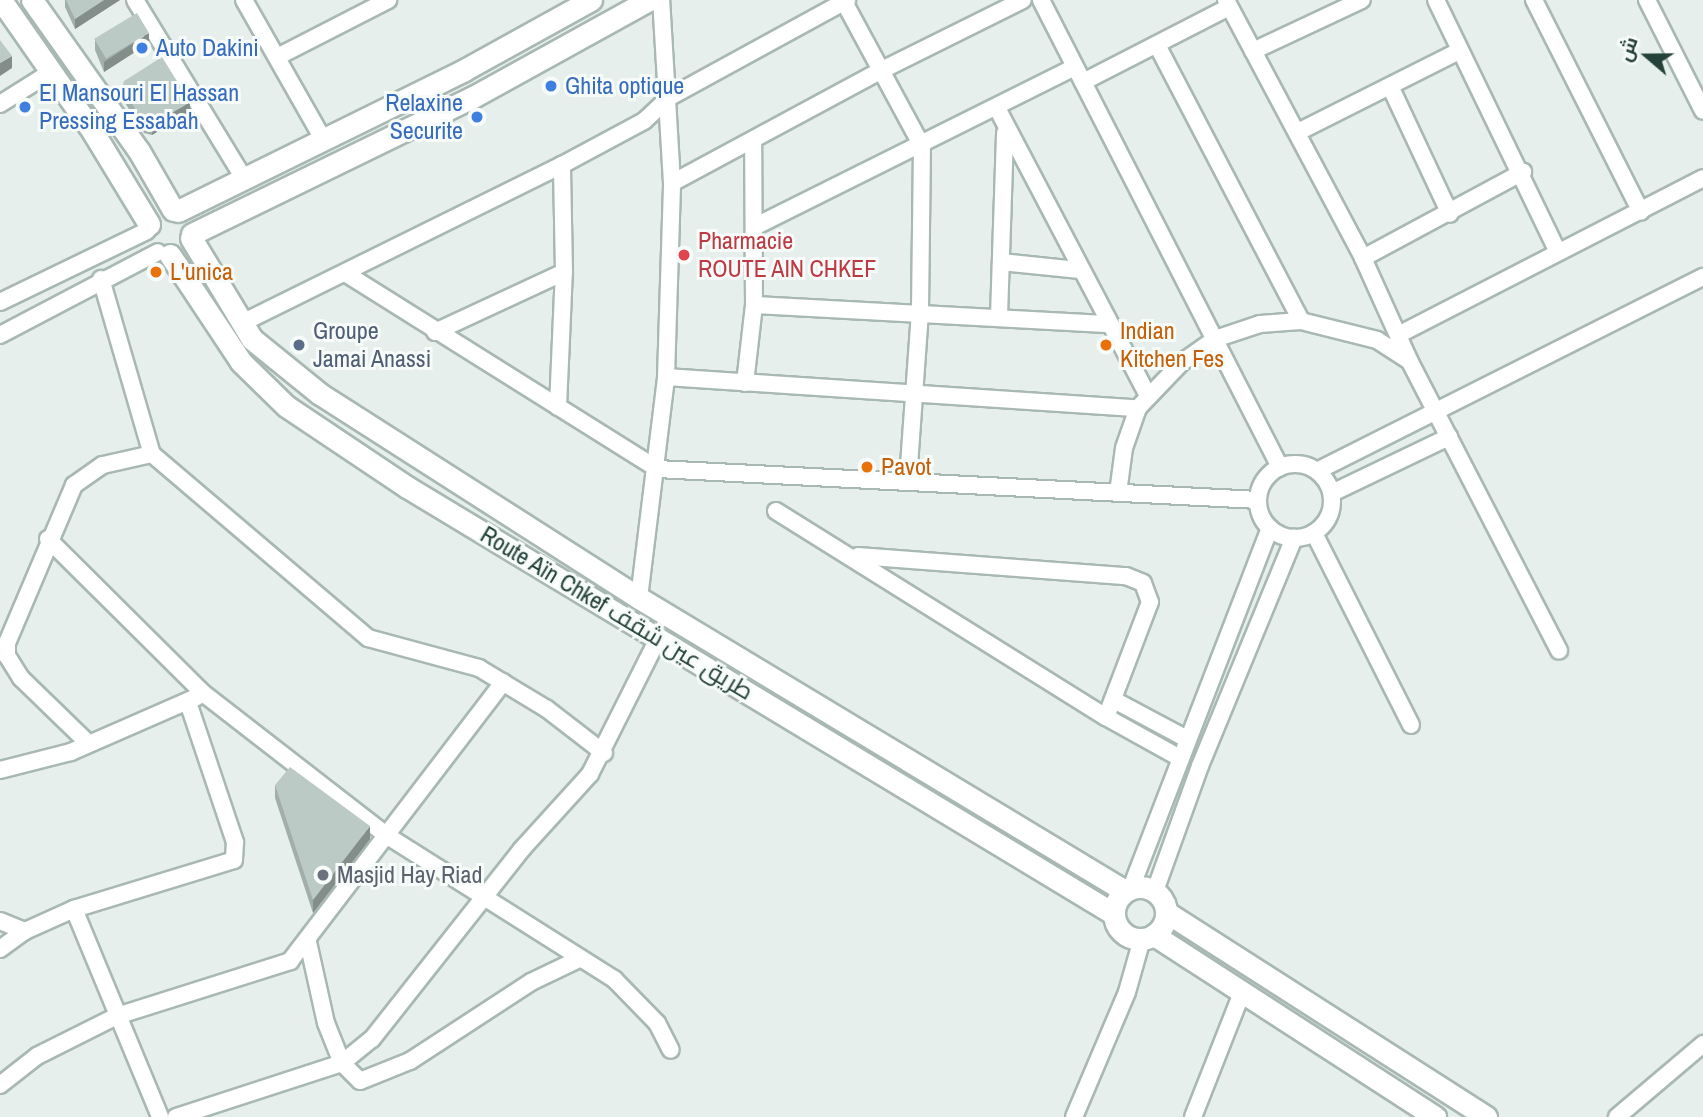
<!DOCTYPE html>
<meta charset="utf-8">
<style>
body{margin:0}
#map{position:relative;width:1703px;height:1117px;overflow:hidden;background:#e6efeb;font-family:"Archivo Narrow",Cairo,sans-serif}
div>[style]{position:absolute}
.roads{filter:drop-shadow(2px 0 #a8b8b2) drop-shadow(-2px 0 #a8b8b2) drop-shadow(0 2px #a8b8b2) drop-shadow(0 -2px #a8b8b2)}
.street>*{height:16px;margin:-8px;padding:0 8px;transform-origin:8px;border-radius:8px;background:#fff}
.street>.ring{margin:-8px;padding:0;box-sizing:content-box;background:none;border:16px solid #fff;border-radius:50%}
.secondary>*{height:21px;margin:-10.5px;padding:0 10.5px;transform-origin:10.5px;border-radius:10.5px;background:#fff}
.secondary>.ring{margin:-10.5px;padding:0;box-sizing:content-box;background:none;border:21px solid #fff;border-radius:50%}
.wall>*{inset:0;background:#a1aea9}
.shaded-wall>*{inset:0;background:#838d89}
.building>*{inset:0;background:#bbcac4;transform-origin:0 0}
.dots>*{width:19px;height:19px;translate:-50% -50%;box-sizing:border-box;border:4px solid #f7fbf9;border-radius:50%}
span{translate:-50% -50%;white-space:nowrap;text-align:center;line-height:1.15;-webkit-text-stroke:6px #f7fbf9;paint-order:stroke}
.shop-label{font-size:24px;color:#366cbe}
.left{translate:0 -50%;text-align:left}
.right{translate:-100% -50%;text-align:right}
.health-label{font-size:24px;color:#be3a42}
.food-label{font-size:24px;color:#c56008}
.service-label{font-size:24px;color:#4e5e75}
.street-label{font-size:24px;color:#24423a}
.worship-label{font-size:24px;color:#5b616d}
.north{position:absolute;left:1612px;top:21px;width:70px;height:70px;-webkit-text-stroke:5px #f7fbf9;paint-order:stroke;rotate:290deg;font-size:19px;font-weight:700;line-height:28px;text-align:center;color:#24423a}
.north::after{content:'';display:block;margin:auto;width:24px;height:32px;background:#24423a;clip-path:polygon(50% 0,100% 100%,50% 72%,0 100%)}
</style>
<div id="map">
<div class="roads">
<div class="street">
<i style="left:135px;top:0;width:207px;rotate:58.6deg"></i>
<i style="left:244px;top:0;width:162px;rotate:60.4deg"></i>
<i style="left:843px;top:0;width:166px;rotate:61.6deg"></i>
<i style="left:922px;top:146px;width:166px;rotate:90.7deg"></i>
<i style="left:920px;top:312px;width:169px;rotate:94.1deg"></i>
<i style="left:1041px;top:0;width:525px;rotate:62.9deg"></i>
<i style="left:1226px;top:0;width:292px;rotate:62deg"></i>
<i style="left:1363px;top:258px;width:112px;rotate:65.7deg"></i>
<i style="left:1409px;top:360px;width:327px;rotate:62.7deg"></i>
<i style="left:1436px;top:0;width:280px;rotate:64.2deg"></i>
<i style="left:1534px;top:0;width:237px;rotate:63.2deg"></i>
<i style="left:1647px;top:0;width:124px;rotate:63.2deg"></i>
<i style="left:1157px;top:45px;width:311px;rotate:62.4deg"></i>
<i style="left:1253px;top:51px;width:120px;rotate:-25.1deg"></i>
<i style="left:279px;top:56px;width:123px;rotate:-27.2deg"></i>
<i style="left:1083px;top:82px;width:164px;rotate:-27.2deg"></i>
<i style="left:1390px;top:86px;width:141px;rotate:64.9deg"></i>
<i style="left:0;top:104px;width:60px;rotate:-32.1deg"></i>
<i style="left:997px;top:108px;width:325px;rotate:62.3deg"></i>
<i style="left:1298px;top:132px;width:180px;rotate:-26.7deg"></i>
<i style="left:672px;top:183px;width:238px;rotate:-28.3deg"></i>
<i style="left:882px;top:70px;width:157px;rotate:-26.4deg"></i>
<i style="left:756px;top:226px;width:356px;rotate:-26.5deg"></i>
<i style="left:1363px;top:258px;width:182px;rotate:-28.3deg"></i>
<i style="left:1001px;top:262px;width:77px;rotate:5.9deg"></i>
<i style="left:345px;top:273px;width:368px;rotate:32.1deg"></i>
<i style="left:657px;top:469px;width:602px;rotate:2.95deg"></i>
<i style="left:101px;top:279px;width:182px;rotate:73.8deg"></i>
<i style="left:152px;top:454px;width:284px;rotate:40.4deg"></i>
<i style="left:368px;top:638px;width:115px;rotate:15.1deg"></i>
<i style="left:479px;top:668px;width:79px;rotate:31.1deg"></i>
<i style="left:547px;top:709px;width:72px;rotate:37.7deg"></i>
<i style="left:0;top:302px;width:163px;rotate:-25.8deg"></i>
<i style="left:754px;top:305px;width:353px;rotate:3.1deg"></i>
<i style="left:999px;top:316px;width:183px;rotate:-88.1deg"></i>
<i style="left:242px;top:323px;width:357px;rotate:-26.3deg"></i>
<i style="left:562px;top:165px;width:93px;rotate:-28.2deg"></i>
<i style="left:644px;top:121px;width:35px;rotate:-43deg"></i>
<i style="left:670px;top:97px;width:202px;rotate:-28.7deg"></i>
<i style="left:435px;top:332px;width:142px;rotate:-24.9deg"></i>
<i style="left:0;top:335px;width:178px;rotate:-27.7deg"></i>
<i style="left:1398px;top:335px;width:343px;rotate:-27.2deg"></i>
<i style="left:666px;top:377px;width:473px;rotate:3.8deg"></i>
<i style="left:745px;top:383px;width:79px;rotate:-83.4deg"></i>
<i style="left:754px;top:305px;width:165px;rotate:-90.3deg"></i>
<i style="left:558px;top:407px;width:135px;rotate:-87.5deg"></i>
<i style="left:564px;top:272px;width:107px;rotate:-91.1deg"></i>
<i class="ring" style="left:1258px;top:464px;width:58px;height:58px"></i>
<i style="left:1317px;top:471px;width:432px;rotate:-26.7deg"></i>
<i style="left:1118px;top:493px;width:45px;rotate:-82.4deg"></i>
<i style="left:1124px;top:448px;width:42px;rotate:-70.7deg"></i>
<i style="left:1138px;top:408px;width:62px;rotate:-46.3deg"></i>
<i style="left:1181px;top:363px;width:42px;rotate:-35.2deg"></i>
<i style="left:1215px;top:339px;width:47px;rotate:-18.4deg"></i>
<i style="left:1260px;top:324px;width:41px;rotate:-4.2deg"></i>
<i style="left:1301px;top:321px;width:78px;rotate:14deg"></i>
<i style="left:1377px;top:340px;width:37px;rotate:33deg"></i>
<i style="left:1332px;top:493px;width:130px;rotate:-25.6deg"></i>
<i style="left:776px;top:511px;width:389px;rotate:32deg"></i>
<i style="left:1106px;top:717px;width:85px;rotate:29deg"></i>
<i style="left:1314px;top:533px;width:215px;rotate:63.2deg"></i>
<i style="left:48px;top:539px;width:218px;rotate:44.8deg"></i>
<i style="left:203px;top:693px;width:232px;rotate:37.8deg"></i>
<i style="left:386px;top:835px;width:270px;rotate:32.3deg"></i>
<i style="left:614px;top:979px;width:62px;rotate:45.7deg"></i>
<i style="left:657px;top:1023px;width:30px;rotate:63deg"></i>
<i style="left:858px;top:556px;width:269px;rotate:4.3deg"></i>
<i style="left:1126px;top:576px;width:18px;rotate:22deg"></i>
<i style="left:1143px;top:583px;width:20px;rotate:70deg"></i>
<i style="left:1150px;top:602px;width:123px;rotate:110.9deg"></i>
<i style="left:639px;top:598px;width:223px;rotate:-83deg"></i>
<i style="left:666px;top:377px;width:194px;rotate:-88.2deg"></i>
<i style="left:672px;top:183px;width:183px;rotate:-93.4deg"></i>
<i style="left:1114px;top:700px;width:83px;rotate:28.1deg"></i>
<i style="left:88px;top:743px;width:93px;rotate:-135.9deg"></i>
<i style="left:21px;top:678px;width:26px;rotate:-122deg"></i>
<i style="left:7px;top:656px;width:13px;rotate:-90deg"></i>
<i style="left:7px;top:643px;width:172px;rotate:-67deg"></i>
<i style="left:74px;top:485px;width:35px;rotate:-35deg"></i>
<i style="left:103px;top:465px;width:50px;rotate:-12.7deg"></i>
<i style="left:0;top:770px;width:73px;rotate:-14.2deg"></i>
<i style="left:71px;top:752px;width:137px;rotate:-23.6deg"></i>
<i style="left:1131px;top:888px;width:386px;rotate:-68.9deg"></i>
<i style="left:1155px;top:891px;width:133px;rotate:-70.2deg"></i>
<i style="left:1200px;top:766px;width:247px;rotate:-67.6deg"></i>
<i style="left:74px;top:909px;width:225px;rotate:67.5deg"></i>
<i style="left:0;top:921px;width:27px;rotate:22deg"></i>
<i style="left:308px;top:942px;width:83px;rotate:77.5deg"></i>
<i style="left:326px;top:1023px;width:43px;rotate:68.2deg"></i>
<i style="left:342px;top:1063px;width:25px;rotate:45deg"></i>
<i style="left:360px;top:1081px;width:54px;rotate:-21.8deg"></i>
<i style="left:410px;top:1061px;width:145px;rotate:-33.1deg"></i>
<i style="left:531px;top:982px;width:55px;rotate:-25.6deg"></i>
<i style="left:0;top:949px;width:31px;rotate:-36deg"></i>
<i style="left:25px;top:931px;width:54px;rotate:-24.2deg"></i>
<i style="left:74px;top:909px;width:167px;rotate:-17deg"></i>
<i style="left:234px;top:860px;width:18px;rotate:-87deg"></i>
<i style="left:235px;top:842px;width:148px;rotate:-108.6deg"></i>
<i style="left:0;top:1085px;width:47px;rotate:-38.1deg"></i>
<i style="left:37px;top:1056px;width:89px;rotate:-26.6deg"></i>
<i style="left:117px;top:1016px;width:182px;rotate:-17.6deg"></i>
<i style="left:290px;top:961px;width:351px;rotate:-52.6deg"></i>
<i style="left:176px;top:1117px;width:175px;rotate:-18deg"></i>
<i style="left:342px;top:1063px;width:38px;rotate:-39deg"></i>
<i style="left:372px;top:1039px;width:242px;rotate:-51.7deg"></i>
<i style="left:522px;top:849px;width:101px;rotate:-47.8deg"></i>
<i style="left:590px;top:774px;width:151px;rotate:-63.3deg"></i>
<i style="left:1074px;top:1117px;width:136px;rotate:-67deg"></i>
<i style="left:1127px;top:992px;width:55px;rotate:-74.2deg"></i>
<i style="left:1193px;top:1117px;width:131px;rotate:-68.5deg"></i>
<i style="left:1617px;top:1117px;width:113px;rotate:-40.3deg"></i>
</div>
<div class="secondary">
<i style="left:1px;top:0;width:161px;rotate:55.1deg"></i>
<i style="left:93px;top:132px;width:108px;rotate:58.7deg"></i>
<i style="left:32px;top:0;width:185px;rotate:54.7deg"></i>
<i style="left:139px;top:151px;width:68px;rotate:60deg"></i>
<i style="left:178px;top:211px;width:319px;rotate:-26.2deg"></i>
<i style="left:464px;top:70px;width:145px;rotate:-28.9deg"></i>
<i style="left:192px;top:234px;width:313px;rotate:-26deg"></i>
<i style="left:473px;top:97px;width:201px;rotate:-28.9deg"></i>
<i style="left:191px;top:238px;width:118px;rotate:58.9deg"></i>
<i style="left:252px;top:339px;width:87px;rotate:39deg"></i>
<i style="left:320px;top:394px;width:379px;rotate:32.6deg"></i>
<i style="left:639px;top:598px;width:567px;rotate:31.08deg"></i>
<i style="left:170px;top:255px;width:128px;rotate:56.4deg"></i>
<i style="left:241px;top:362px;width:63px;rotate:44.4deg"></i>
<i style="left:286px;top:406px;width:146px;rotate:33.8deg"></i>
<i style="left:407px;top:487px;width:826px;rotate:31.13deg"></i>
<i class="ring" style="left:1114px;top:887px;width:31px;height:31px"></i>
<i style="left:1166px;top:912px;width:380px;rotate:32.6deg"></i>
<i style="left:1154px;top:935px;width:335px;rotate:32.9deg"></i>
</div>
</div>
<div class="wall">
<i style="clip-path:polygon(65px 0,120px 0,75px 29px,65px 7px)"></i>
<i style="clip-path:polygon(95px 40px,149px 43px,104px 72px,95px 50px)"></i>
<i style="clip-path:polygon(122px 88px,190px 112px,152px 135px,144px 133px,122px 98px)"></i>
<i style="clip-path:polygon(275px 785px,370px 839px,313px 913px,275px 798px)"></i>
</div>
<div class="shaded-wall">
<i style="clip-path:polygon(104px 0,120px 0,75px 29px,75px 19px)"></i>
<i style="clip-path:polygon(149px 33px,149px 43px,104px 72px,104px 62px)"></i>
<i style="clip-path:polygon(12px 56px,12px 68px,0 76px,0 63px)"></i>
<i style="clip-path:polygon(190px 102px,190px 112px,152px 135px,152px 125px)"></i>
<i style="clip-path:polygon(370px 826px,370px 839px,313px 913px,313px 900px)"></i>
</div>
<div class="building">
<i style="clip-path:polygon(66px 0,104px 0,75px 19px)"></i>
<i style="left:137px;top:13px;width:23px;height:50px;rotate:59deg"></i>
<i style="clip-path:polygon(0 40px,12px 56px,0 63px)"></i>
<i style="clip-path:polygon(162px 57px,190px 102px,152px 125px,144px 123px,122px 88px,124px 81px)"></i>
<i style="clip-path:polygon(290px 767px,370px 826px,313px 900px,275px 785px)"></i>
</div>
<div class="dots">
<i style="left:142px;top:48px;background:#3f7fe0"></i>
<i style="left:551px;top:86px;background:#3f7fe0"></i>
<i style="left:25px;top:107px;background:#3f7fe0"></i>
<i style="left:477px;top:117px;background:#3f7fe0"></i>
<i style="left:684px;top:255px;background:#e0444e"></i>
<i style="left:156px;top:272px;background:#e8710a"></i>
<i style="left:299px;top:345px;background:#5c6f8a"></i>
<i style="left:1106px;top:345px;background:#e8710a"></i>
<i style="left:867px;top:467px;background:#e8710a"></i>
<i style="left:323px;top:875px;background:#6b7280"></i>
</div>
<div class="shop-label">
<span class="left" style="left:156px;top:48px">Auto Dakini</span>
<span class="left" style="left:565px;top:86px">Ghita optique</span>
<span class="left" style="left:39px;top:107px">El Mansouri El Hassan<br>Pressing Essabah</span>
<span class="right" style="left:463px;top:117px">Relaxine<br>Securite</span>
</div>
<div class="health-label">
<span class="left" style="left:698px;top:255px">Pharmacie<br>ROUTE AIN CHKEF</span>
</div>
<div class="food-label">
<span class="left" style="left:170px;top:272px">L'unica</span>
<span class="left" style="left:1120px;top:345px">Indian<br>Kitchen Fes</span>
<span class="left" style="left:881px;top:467px">Pavot</span>
</div>
<div class="service-label">
<span class="left" style="left:313px;top:345px">Groupe<br>Jamai Anassi</span>
</div>
<div class="street-label">
<span style="left:617px;top:613px;rotate:31deg">Route Aïn Chkef طريق عين شقف</span>
</div>
<div class="worship-label">
<span class="left" style="left:337px;top:875px">Masjid Hay Riad</span>
</div>
<div class="north">ش</div>
</div>
